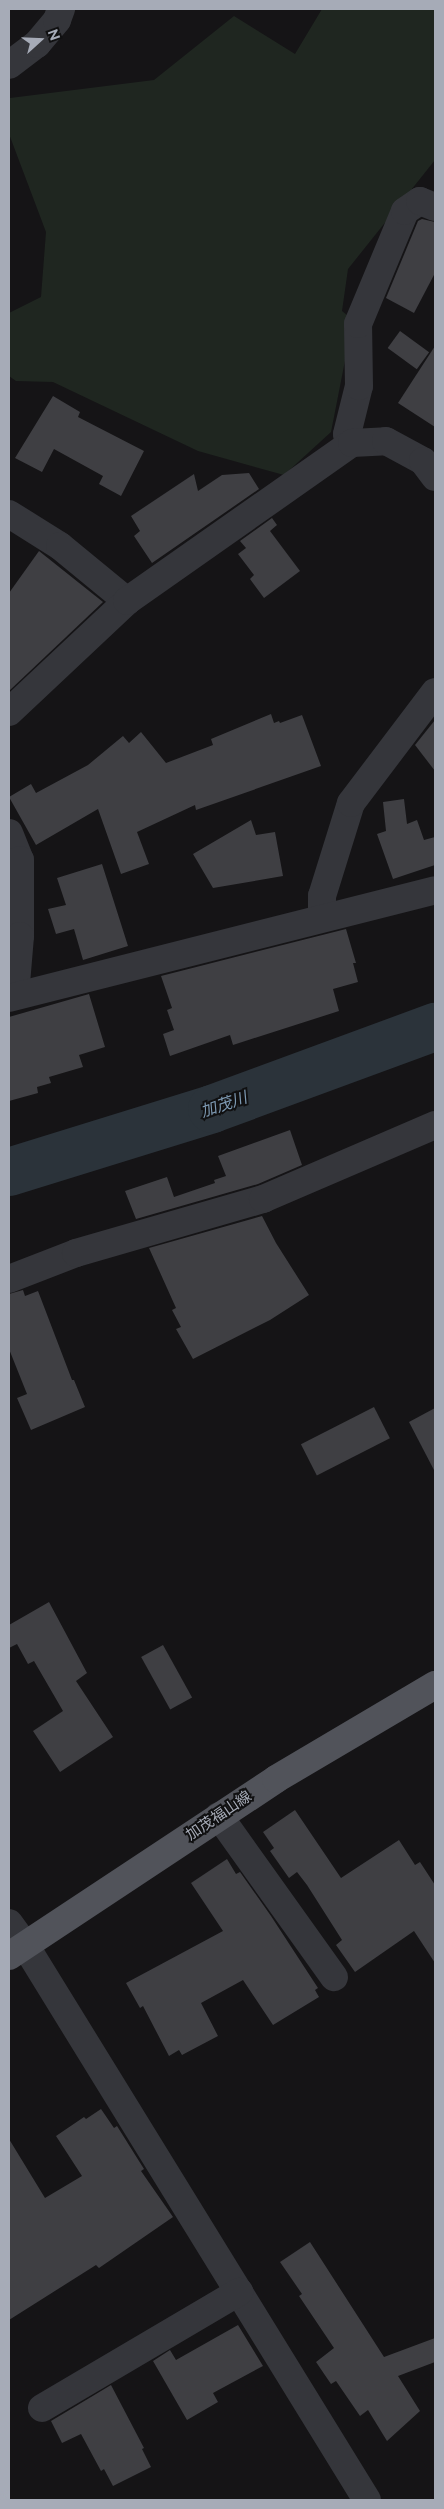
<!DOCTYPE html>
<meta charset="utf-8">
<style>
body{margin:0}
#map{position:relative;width:444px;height:2509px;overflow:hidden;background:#151416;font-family:Raleway,"Noto Sans JP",sans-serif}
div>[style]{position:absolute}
.green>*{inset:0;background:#1f2620}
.river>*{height:48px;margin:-24px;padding:0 24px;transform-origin:24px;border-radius:24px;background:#2b333a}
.building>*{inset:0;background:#3f3f43;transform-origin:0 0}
.minor>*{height:28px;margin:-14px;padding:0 14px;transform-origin:14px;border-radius:14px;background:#35363b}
.major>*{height:28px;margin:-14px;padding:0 14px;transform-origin:14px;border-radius:14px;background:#51535a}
span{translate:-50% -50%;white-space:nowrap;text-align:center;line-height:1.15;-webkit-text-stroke:4px #101011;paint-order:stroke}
.street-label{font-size:15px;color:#a6abb7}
.water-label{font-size:16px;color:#7d99b2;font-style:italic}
.frame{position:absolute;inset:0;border:10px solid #a6abb7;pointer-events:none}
.north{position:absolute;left:15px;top:15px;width:50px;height:50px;-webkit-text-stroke:4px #101011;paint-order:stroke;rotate:70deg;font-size:14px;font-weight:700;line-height:20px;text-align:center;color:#a6abb7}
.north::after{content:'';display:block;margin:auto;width:18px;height:22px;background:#a6abb7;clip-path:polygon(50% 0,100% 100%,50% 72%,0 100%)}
</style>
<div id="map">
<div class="green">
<i style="clip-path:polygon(322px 9px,435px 9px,435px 160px,348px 269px,342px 311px,353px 320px,331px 432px,284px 475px,198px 451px,53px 382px,16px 381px,9px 376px,9px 313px,41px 297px,46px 232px,9px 134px,10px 98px,154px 80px,234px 16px,295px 54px)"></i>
</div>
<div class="river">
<i style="left:9px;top:1172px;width:213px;rotate:-17.2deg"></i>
<i style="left:212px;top:1109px;width:238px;rotate:-20.2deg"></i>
</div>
<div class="building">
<i style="clip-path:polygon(422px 219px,435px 222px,435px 273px,414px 313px,386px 298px,418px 221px)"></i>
<i style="left:400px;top:331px;width:36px;height:21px;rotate:36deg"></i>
<i style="clip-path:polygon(435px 346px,435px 427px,398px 403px)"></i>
<i style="clip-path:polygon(53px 396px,80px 412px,78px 417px,144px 451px,121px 496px,99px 484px,103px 476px,54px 449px,42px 472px,15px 458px)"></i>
<i style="clip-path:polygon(249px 473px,259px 489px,152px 563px,134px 536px,140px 531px,131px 516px,194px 474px,198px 491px,222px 475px)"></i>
<i style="clip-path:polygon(272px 518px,277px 525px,270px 531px,300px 571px,264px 598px,250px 579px,254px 575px,238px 554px,246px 548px,240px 541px)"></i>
<i style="clip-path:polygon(39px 551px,103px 602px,9px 691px,9px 593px)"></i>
<i style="clip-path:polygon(271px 714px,274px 723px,279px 721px,280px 723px,302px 715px,321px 766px,196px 810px,195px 805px,137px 832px,149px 864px,121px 874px,98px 809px,36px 845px,9px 797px,31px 784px,36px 793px,88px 765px,123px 736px,129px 743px,141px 732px,166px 763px,213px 745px,211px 739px)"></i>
<i style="clip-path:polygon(435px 720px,435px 771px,415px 745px)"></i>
<i style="clip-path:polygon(404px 799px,407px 824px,417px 820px,424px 840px,435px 837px,435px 865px,393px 879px,377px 834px,386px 831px,383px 802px)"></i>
<i style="clip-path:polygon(251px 820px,256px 835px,275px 832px,283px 876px,213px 888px,193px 854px)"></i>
<i style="clip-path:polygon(102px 864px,128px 946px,83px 960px,74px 929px,56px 934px,48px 909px,66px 905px,57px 878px)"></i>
<i style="clip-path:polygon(346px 929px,356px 963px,353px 963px,358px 982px,333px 989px,339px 1011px,233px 1045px,230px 1035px,170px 1056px,163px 1034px,174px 1030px,167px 1010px,172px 1008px,161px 976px)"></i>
<i style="clip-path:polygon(89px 994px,105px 1047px,79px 1055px,83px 1067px,49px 1077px,51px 1083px,37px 1087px,38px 1093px,9px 1101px,9px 1017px)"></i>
<i style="clip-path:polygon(290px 1130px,302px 1165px,258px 1184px,136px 1219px,125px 1191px,167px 1177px,174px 1197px,215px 1183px,214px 1180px,226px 1176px,218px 1156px)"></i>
<i style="clip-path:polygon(262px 1216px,276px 1243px,309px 1295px,270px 1320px,193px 1359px,176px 1329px,181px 1327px,172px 1310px,176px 1308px,149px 1248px)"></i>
<i style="clip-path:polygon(23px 1290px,25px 1296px,38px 1291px,72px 1380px,74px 1380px,85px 1407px,31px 1430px,17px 1398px,27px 1394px,9px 1349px,9px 1294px)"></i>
<i style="left:374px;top:1407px;width:35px;height:82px;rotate:63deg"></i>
<i style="clip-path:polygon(435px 1408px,435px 1472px,409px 1422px)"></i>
<i style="clip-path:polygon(49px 1602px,87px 1673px,76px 1681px,113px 1737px,60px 1772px,33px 1731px,63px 1711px,34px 1661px,28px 1664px,17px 1644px,9px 1648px,9px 1625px)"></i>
<i style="left:163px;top:1645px;width:60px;height:25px;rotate:61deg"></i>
<i style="clip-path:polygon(295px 1810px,341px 1878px,399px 1840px,415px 1865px,420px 1862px,435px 1885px,435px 1963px,414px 1931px,355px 1972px,336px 1945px,342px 1940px,307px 1885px,297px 1872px,289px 1878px,270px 1851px,274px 1848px,263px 1832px)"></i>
<i style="clip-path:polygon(227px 1859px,236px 1874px,240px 1872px,271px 1916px,318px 1988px,315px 1990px,319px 1997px,273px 2025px,243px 1980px,201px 2003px,218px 2036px,182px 2055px,179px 2050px,169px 2056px,143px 2006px,140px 2008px,126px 1983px,223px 1931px,191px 1883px)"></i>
<i style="clip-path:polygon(101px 2109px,114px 2128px,117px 2126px,144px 2169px,141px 2171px,173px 2217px,99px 2268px,96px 2265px,9px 2320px,9px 2139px,45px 2198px,82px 2176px,56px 2136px,84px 2117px,86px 2119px)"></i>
<i style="clip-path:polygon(310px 2242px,384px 2357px,435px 2338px,435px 2362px,398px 2376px,420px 2411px,387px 2441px,368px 2410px,360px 2416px,336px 2381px,331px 2384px,316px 2362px,334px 2348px,299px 2296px,302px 2294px,280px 2262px)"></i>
<i style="clip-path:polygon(238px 2325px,263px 2366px,213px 2393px,218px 2402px,187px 2420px,153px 2361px,170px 2350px,176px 2360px)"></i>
<i style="clip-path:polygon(111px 2385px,144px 2448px,142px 2449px,151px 2467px,113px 2486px,104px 2469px,101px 2471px,81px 2434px,62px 2443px,51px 2421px)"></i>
</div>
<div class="minor">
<i style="left:9px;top:65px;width:35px;rotate:-37deg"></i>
<i style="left:37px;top:44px;width:31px;rotate:-50deg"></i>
<i style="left:57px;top:20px;width:12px;rotate:-70deg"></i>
<i style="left:352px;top:443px;width:10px;rotate:-119deg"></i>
<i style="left:347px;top:434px;width:49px;rotate:-76deg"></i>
<i style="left:359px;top:386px;width:62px;rotate:-90.9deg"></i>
<i style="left:358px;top:324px;width:122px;rotate:-67.4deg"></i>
<i style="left:405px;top:211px;width:18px;rotate:-34deg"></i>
<i style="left:420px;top:201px;width:16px;rotate:22deg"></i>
<i style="left:9px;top:514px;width:60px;rotate:32.1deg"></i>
<i style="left:60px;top:546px;width:87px;rotate:39.4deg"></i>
<i style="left:9px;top:712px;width:162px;rotate:-43.2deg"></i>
<i style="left:127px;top:601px;width:275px;rotate:-35.1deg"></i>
<i style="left:352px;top:443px;width:34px;rotate:-3deg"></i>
<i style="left:386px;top:441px;width:42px;rotate:28.4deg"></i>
<i style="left:423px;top:461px;width:20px;rotate:53deg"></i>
<i style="left:9px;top:833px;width:29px;rotate:68deg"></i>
<i style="left:20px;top:860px;width:76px;rotate:90deg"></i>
<i style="left:20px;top:936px;width:60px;rotate:94.8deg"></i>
<i style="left:322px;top:918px;width:22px;rotate:-90deg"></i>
<i style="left:322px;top:896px;width:97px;rotate:-72.7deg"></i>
<i style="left:351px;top:803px;width:139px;rotate:-52.9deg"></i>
<i style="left:9px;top:998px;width:439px;rotate:-14.2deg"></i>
<i style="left:9px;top:1279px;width:72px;rotate:-21.2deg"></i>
<i style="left:76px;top:1253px;width:195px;rotate:-16.1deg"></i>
<i style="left:263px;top:1199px;width:187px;rotate:-23.3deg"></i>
<i style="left:219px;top:1816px;width:198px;rotate:54.5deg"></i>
<i style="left:9px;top:1923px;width:27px;rotate:54deg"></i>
<i style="left:25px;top:1945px;width:652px;rotate:58.36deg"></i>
<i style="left:42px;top:2408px;width:229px;rotate:-30.5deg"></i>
</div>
<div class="major">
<i style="left:9px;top:1956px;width:320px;rotate:-33.5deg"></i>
<i style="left:276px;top:1779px;width:185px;rotate:-30.6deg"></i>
</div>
<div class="street-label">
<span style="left:219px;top:1816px;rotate:-34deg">加茂福山線</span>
</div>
<div class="water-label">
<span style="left:224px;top:1105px;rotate:-19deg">加茂川</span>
</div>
<div class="frame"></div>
<div class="north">N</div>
</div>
